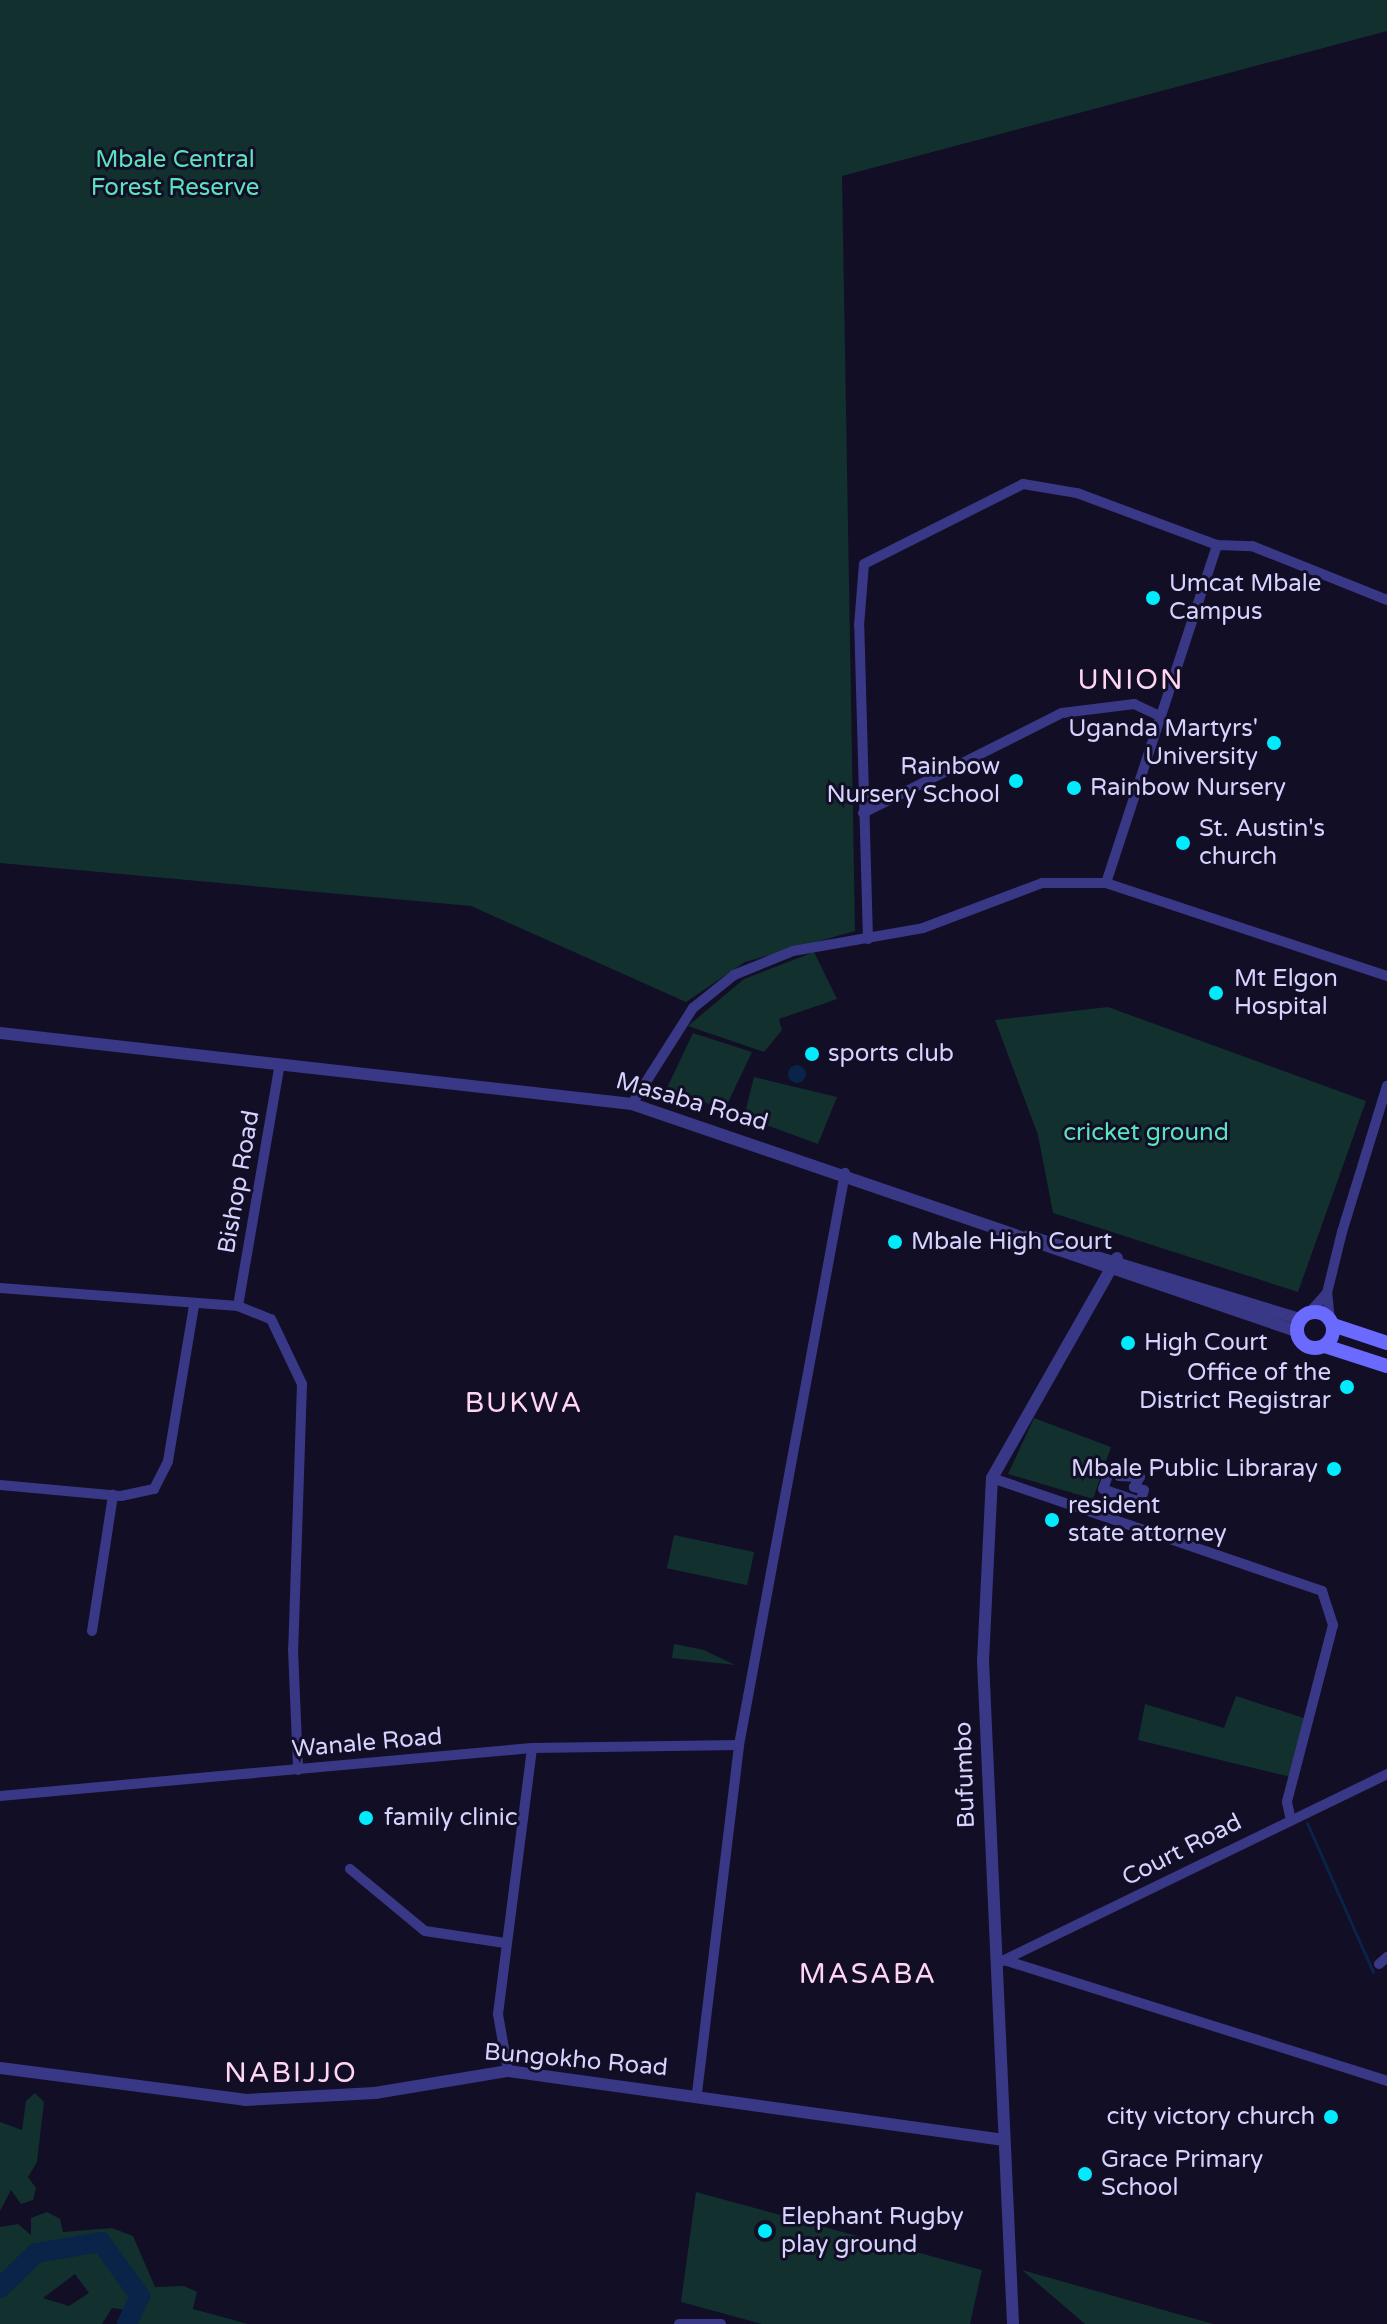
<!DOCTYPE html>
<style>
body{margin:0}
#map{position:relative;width:1387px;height:2324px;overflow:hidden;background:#120e26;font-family:"Varela Round",sans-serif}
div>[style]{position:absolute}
.green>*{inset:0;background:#11302e;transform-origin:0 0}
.water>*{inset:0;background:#0a2349}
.round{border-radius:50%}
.stream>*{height:3px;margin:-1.5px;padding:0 1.5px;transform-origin:1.5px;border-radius:1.5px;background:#0a2349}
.river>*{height:20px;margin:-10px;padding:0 10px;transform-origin:10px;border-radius:10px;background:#0a2349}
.minor>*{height:10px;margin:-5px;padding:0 5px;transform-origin:5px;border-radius:5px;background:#393886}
.tertiary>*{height:12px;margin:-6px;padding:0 6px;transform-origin:6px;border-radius:6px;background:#393886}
.secondary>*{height:14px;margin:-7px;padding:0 7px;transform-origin:7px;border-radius:7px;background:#6a6aff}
.secondary>.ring{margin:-7px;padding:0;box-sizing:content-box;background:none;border:14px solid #6a6aff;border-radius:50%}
.dots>*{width:22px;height:22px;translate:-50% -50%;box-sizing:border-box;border:4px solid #120e26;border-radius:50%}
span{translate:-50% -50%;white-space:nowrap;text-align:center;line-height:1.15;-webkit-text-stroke:6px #120e26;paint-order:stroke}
.park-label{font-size:24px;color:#5be3be}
.poi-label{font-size:24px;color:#d7d3ff}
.left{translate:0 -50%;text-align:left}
.right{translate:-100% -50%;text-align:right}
.street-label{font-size:24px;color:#d7d3ff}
.quarter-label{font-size:28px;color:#ffd5f1;letter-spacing:2px}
</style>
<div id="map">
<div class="green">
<i style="clip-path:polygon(0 0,1387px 0,1387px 31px,842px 176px,855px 931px,745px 962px,686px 1002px,471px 906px,0 863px)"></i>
<i style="clip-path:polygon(814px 952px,837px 999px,779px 1019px,782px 1030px,764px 1052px,688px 1026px,744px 979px)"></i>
<i style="clip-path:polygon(1108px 1007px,1366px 1101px,1298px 1292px,1053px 1213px,1038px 1135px,995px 1020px)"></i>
<i style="clip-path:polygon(693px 1033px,752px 1052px,725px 1109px,666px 1090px)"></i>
<i style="clip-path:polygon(754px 1077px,837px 1097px,818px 1144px,744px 1117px)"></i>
<i style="clip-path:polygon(1034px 1418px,1111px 1447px,1093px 1499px,1008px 1474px)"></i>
<i style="left:674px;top:1535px;width:82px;height:34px;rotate:12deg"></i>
<i style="clip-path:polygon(674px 1644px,704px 1650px,735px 1665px,672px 1658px)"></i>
<i style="clip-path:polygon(1236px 1696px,1310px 1720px,1291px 1777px,1138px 1740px,1145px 1704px,1224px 1728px)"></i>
<i style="clip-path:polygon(35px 2093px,44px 2102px,37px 2162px,28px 2177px,36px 2188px,33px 2200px,21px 2204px,11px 2190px,0 2211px,0 2122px,22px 2130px,26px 2101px)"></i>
<i style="clip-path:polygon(696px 2192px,982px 2270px,970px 2324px,762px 2324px,681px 2302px)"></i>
<i style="clip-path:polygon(evenodd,47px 2212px,60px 2219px,63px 2232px,112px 2228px,133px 2236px,155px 2287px,184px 2286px,197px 2292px,193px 2309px,248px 2324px,132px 2324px,127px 2310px,112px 2308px,102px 2324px,0 2324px,0 2227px,18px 2224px,31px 2235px,31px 2218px,47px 2212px,75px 2274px,89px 2293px,69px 2306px,43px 2298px,75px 2274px)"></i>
<i style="clip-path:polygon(1022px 2270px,1213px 2324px,1085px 2324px)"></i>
</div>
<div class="water">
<i class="round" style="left:788px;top:1065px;width:18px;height:18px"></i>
</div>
<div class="stream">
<i style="left:1307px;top:1823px;width:163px;rotate:66.1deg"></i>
</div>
<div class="river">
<i style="left:0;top:2288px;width:50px;rotate:-44.2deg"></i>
<i style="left:36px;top:2253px;width:66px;rotate:-9.6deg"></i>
<i style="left:101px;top:2242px;width:67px;rotate:54.2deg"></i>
<i style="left:140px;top:2296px;width:31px;rotate:115deg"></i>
</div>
<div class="minor">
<i style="left:863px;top:813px;width:223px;rotate:-26.7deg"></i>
<i style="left:1062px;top:713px;width:73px;rotate:-7.1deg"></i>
<i style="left:1134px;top:704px;width:26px;rotate:25deg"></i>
<i style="left:1106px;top:883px;width:356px;rotate:-71.8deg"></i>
<i style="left:1217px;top:545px;width:35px;rotate:2deg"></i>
<i style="left:1252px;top:546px;width:145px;rotate:21.8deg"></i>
<i style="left:868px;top:939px;width:313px;rotate:-91.6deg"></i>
<i style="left:859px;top:626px;width:62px;rotate:-85.4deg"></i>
<i style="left:864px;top:564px;width:178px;rotate:-26.7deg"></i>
<i style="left:1023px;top:484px;width:55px;rotate:9.5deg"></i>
<i style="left:1077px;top:493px;width:149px;rotate:20.4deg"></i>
<i style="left:632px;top:1104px;width:114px;rotate:-57.6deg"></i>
<i style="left:693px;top:1008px;width:53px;rotate:-38.8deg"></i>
<i style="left:734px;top:975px;width:64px;rotate:-22.1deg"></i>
<i style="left:793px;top:951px;width:132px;rotate:-10deg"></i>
<i style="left:923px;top:928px;width:127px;rotate:-20.7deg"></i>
<i style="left:1042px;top:883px;width:64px"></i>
<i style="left:1106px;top:883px;width:296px;rotate:18.3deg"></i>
<i style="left:0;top:1288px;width:239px;rotate:4.3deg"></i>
<i style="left:238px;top:1306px;width:35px;rotate:22deg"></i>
<i style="left:271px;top:1319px;width:72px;rotate:64.5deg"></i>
<i style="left:302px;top:1384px;width:265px;rotate:91.9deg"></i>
<i style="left:293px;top:1649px;width:121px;rotate:87.6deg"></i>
<i style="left:238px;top:1306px;width:246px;rotate:-80.2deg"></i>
<i style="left:1309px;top:1313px;width:27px;rotate:-48deg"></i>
<i style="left:1330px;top:1320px;width:27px;rotate:-96deg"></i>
<i style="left:1327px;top:1293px;width:63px;rotate:-76.2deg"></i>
<i style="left:1342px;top:1232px;width:153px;rotate:-72.9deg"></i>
<i style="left:1111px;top:1467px;width:10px;rotate:17deg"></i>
<i style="left:1121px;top:1470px;width:6px;rotate:108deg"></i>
<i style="left:1119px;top:1476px;width:21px;rotate:3deg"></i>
<i style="left:1140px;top:1477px;width:12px;rotate:121deg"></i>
<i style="left:1134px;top:1487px;width:10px;rotate:17deg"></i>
<i style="left:1144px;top:1490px;width:13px;rotate:108deg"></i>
<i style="left:1140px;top:1502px;width:39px;rotate:-161deg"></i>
<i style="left:1103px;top:1489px;width:23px;rotate:-70deg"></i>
<i style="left:992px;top:1478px;width:349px;rotate:18.9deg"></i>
<i style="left:1322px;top:1591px;width:36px;rotate:72deg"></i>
<i style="left:1333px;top:1625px;width:183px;rotate:104.6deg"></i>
<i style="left:1287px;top:1802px;width:14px;rotate:78deg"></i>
<i style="left:0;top:1485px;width:121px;rotate:5.2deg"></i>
<i style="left:121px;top:1496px;width:34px;rotate:-12deg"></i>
<i style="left:154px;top:1489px;width:31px;rotate:-63deg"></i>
<i style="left:168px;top:1461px;width:158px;rotate:-80.5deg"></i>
<i style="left:92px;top:1631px;width:138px;rotate:-81.2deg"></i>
<i style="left:0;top:1796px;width:534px;rotate:-5.16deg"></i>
<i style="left:532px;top:1748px;width:207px;rotate:-0.8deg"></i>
<i style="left:350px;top:1869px;width:97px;rotate:39.6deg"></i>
<i style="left:425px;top:1931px;width:81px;rotate:8.5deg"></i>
<i style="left:1004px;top:1960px;width:402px;rotate:17.5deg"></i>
<i style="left:996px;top:1964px;width:435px;rotate:-25.9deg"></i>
<i style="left:1379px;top:1964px;width:11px;rotate:-41deg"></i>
<i style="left:508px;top:2071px;width:58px;rotate:-100deg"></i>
<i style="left:498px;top:2014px;width:268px;rotate:-82.7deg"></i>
<i style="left:697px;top:2093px;width:351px;rotate:-83.1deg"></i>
<i style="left:739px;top:1745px;width:582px;rotate:-79.5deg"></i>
<i style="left:679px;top:2324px;width:42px"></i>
</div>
<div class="tertiary">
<i style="left:0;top:1033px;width:636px;rotate:6.41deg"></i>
<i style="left:632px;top:1104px;width:702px;rotate:18.87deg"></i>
<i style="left:1028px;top:1236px;width:284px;rotate:17deg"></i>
<i style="left:0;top:2068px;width:247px;rotate:7.4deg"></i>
<i style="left:245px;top:2100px;width:130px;rotate:-3.1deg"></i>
<i style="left:375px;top:2093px;width:135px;rotate:-9.4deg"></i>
<i style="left:508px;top:2071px;width:501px;rotate:7.92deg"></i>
<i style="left:1013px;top:2324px;width:664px;rotate:-92.59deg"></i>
<i style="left:983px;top:1661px;width:183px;rotate:-87.2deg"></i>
<i style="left:992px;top:1478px;width:253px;rotate:-60.4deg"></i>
</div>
<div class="secondary">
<i class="ring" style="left:1297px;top:1312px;width:22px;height:22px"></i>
<i style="left:1333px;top:1325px;width:57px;rotate:18.4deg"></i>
<i style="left:1325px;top:1346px;width:65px;rotate:17.9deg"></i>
</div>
<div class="dots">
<i style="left:1153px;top:598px;background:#00ebfe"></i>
<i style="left:1274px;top:743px;background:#00ebfe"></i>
<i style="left:1016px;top:781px;background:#00ebfe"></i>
<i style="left:1074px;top:788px;background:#00ebfe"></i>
<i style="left:1183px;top:843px;background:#00ebfe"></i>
<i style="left:1216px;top:993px;background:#00ebfe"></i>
<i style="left:812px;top:1054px;background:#00ebfe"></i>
<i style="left:895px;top:1242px;background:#00ebfe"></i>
<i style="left:1128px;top:1343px;background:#00ebfe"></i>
<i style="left:1347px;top:1387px;background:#00ebfe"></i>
<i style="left:1334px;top:1469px;background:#00ebfe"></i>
<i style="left:1052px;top:1520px;background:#00ebfe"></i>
<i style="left:366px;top:1818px;background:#00ebfe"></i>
<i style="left:1331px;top:2117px;background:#00ebfe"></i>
<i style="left:1085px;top:2174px;background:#00ebfe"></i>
<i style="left:765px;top:2231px;background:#00ebfe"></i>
</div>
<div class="park-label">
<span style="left:175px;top:174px">Mbale Central<br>Forest Reserve</span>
<span style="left:1146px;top:1133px">cricket ground</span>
</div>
<div class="poi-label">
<span class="left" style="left:1169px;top:598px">Umcat Mbale<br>Campus</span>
<span class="right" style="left:1258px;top:743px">Uganda Martyrs'<br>University</span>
<span class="right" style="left:1000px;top:781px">Rainbow<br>Nursery School</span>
<span class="left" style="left:1090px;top:788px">Rainbow Nursery</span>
<span class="left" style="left:1199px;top:843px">St. Austin's<br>church</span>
<span class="left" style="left:1234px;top:993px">Mt Elgon<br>Hospital</span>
<span class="left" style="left:828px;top:1054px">sports club</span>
<span class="left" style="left:911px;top:1242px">Mbale High Court</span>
<span class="left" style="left:1144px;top:1343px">High Court</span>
<span class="right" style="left:1331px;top:1387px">Office of the<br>District Registrar</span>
<span class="right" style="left:1318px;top:1469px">Mbale Public Libraray</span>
<span class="left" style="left:1068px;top:1520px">resident<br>state attorney</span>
<span class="left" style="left:384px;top:1818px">family clinic</span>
<span class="right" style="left:1315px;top:2117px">city victory church</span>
<span class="left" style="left:1101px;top:2174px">Grace Primary<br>School</span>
<span class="left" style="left:781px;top:2231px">Elephant Rugby<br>play ground</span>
</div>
<div class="street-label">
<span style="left:692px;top:1102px;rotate:16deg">Masaba Road</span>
<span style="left:239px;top:1182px;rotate:-80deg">Bishop Road</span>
<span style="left:367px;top:1743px;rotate:-5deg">Wanale Road</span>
<span style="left:965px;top:1775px;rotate:-92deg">Bufumbo</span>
<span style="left:1182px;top:1850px;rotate:-27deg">Court Road</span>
<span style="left:576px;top:2060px;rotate:5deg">Bungokho Road</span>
</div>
<div class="quarter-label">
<span style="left:1131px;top:680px">UNION</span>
<span style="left:524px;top:1403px">BUKWA</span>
<span style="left:868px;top:1974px">MASABA</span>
<span style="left:291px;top:2073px">NABIJJO</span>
</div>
</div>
